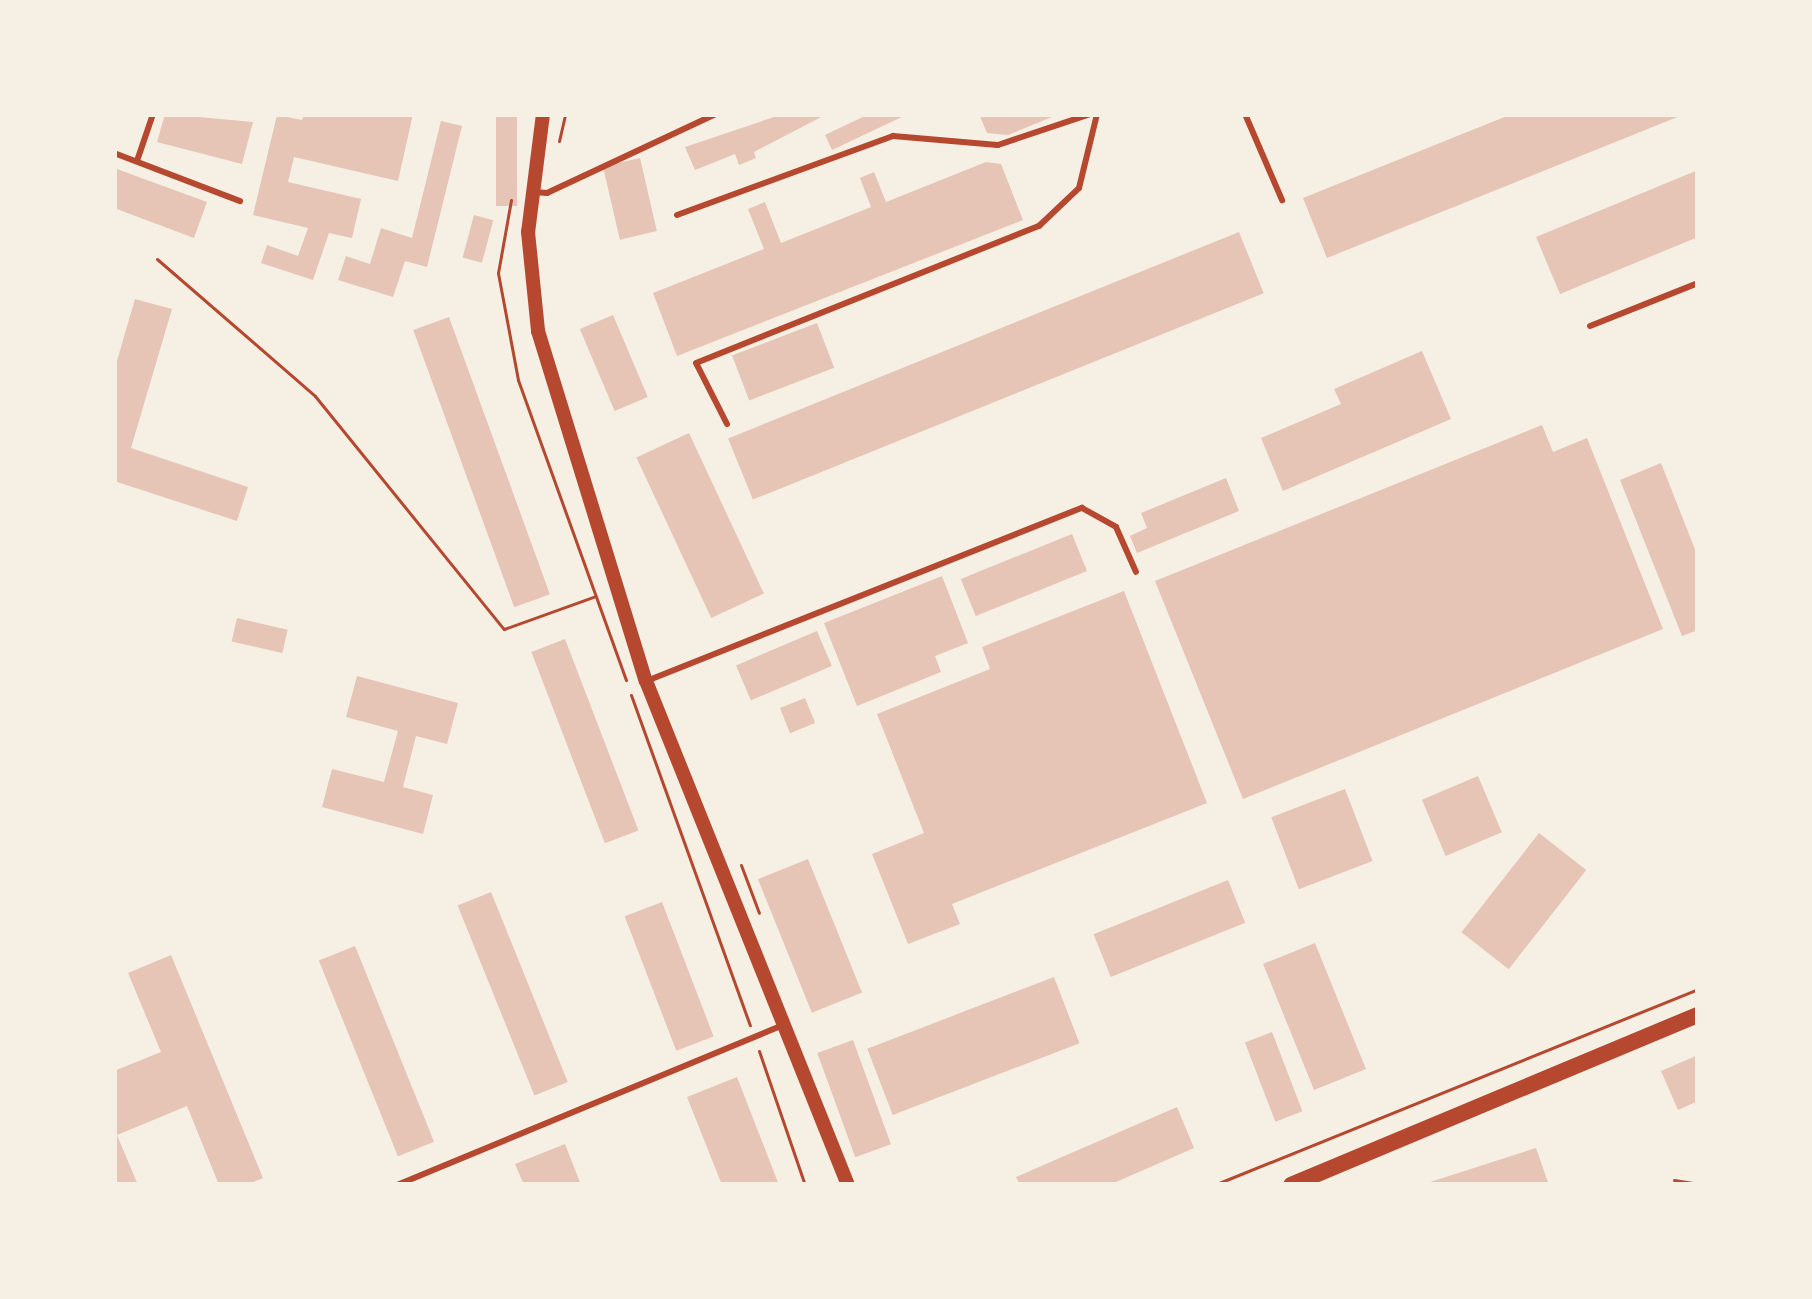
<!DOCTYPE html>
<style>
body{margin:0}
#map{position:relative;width:1812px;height:1299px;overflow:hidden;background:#f6efe4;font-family:Commissioner,sans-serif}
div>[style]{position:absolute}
.building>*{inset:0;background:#e6c5b7;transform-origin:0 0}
.path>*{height:3px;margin:-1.5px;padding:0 1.5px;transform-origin:1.5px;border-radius:1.5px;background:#b5482f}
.service>*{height:6px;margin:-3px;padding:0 3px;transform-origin:3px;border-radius:3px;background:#b5482f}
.tertiary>*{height:14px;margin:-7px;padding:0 7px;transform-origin:7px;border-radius:7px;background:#b5482f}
.secondary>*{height:16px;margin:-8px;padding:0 8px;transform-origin:8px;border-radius:8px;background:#b5482f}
span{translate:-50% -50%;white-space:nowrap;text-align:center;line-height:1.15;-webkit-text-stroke:10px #f6efe4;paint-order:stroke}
.frame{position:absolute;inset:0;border:117px solid #f6efe4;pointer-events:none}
</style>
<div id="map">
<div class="building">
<i style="clip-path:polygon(165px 114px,253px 122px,242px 164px,157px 142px)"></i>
<i style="clip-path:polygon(304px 114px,413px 114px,398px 181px,294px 157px,288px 182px,361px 199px,352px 238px,329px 233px,313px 280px,261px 263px,267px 245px,298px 256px,308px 228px,253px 215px,277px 115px,302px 120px)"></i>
<i style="left:496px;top:114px;width:21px;height:92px"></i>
<i style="clip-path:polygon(783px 114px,827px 114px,754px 152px,756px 158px,739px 165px,735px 154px,695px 170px,685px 147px)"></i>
<i style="clip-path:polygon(869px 114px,908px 114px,832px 150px,825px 135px)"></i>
<i style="clip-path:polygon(979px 114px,1059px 114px,1008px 135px,987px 133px)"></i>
<i style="clip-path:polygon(1512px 114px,1685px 114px,1327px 258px,1303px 198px)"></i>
<i style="clip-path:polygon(441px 121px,462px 126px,427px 267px,405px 261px,393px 297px,338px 280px,346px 256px,370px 264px,381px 228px,412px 238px)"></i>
<i style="left:640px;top:158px;width:75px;height:38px;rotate:77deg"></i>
<i style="clip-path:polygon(986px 162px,1001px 164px,1023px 220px,677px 356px,653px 293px,764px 249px,748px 209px,765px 202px,781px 243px,871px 207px,860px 178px,874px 172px,886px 202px)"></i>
<i style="clip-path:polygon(114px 168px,207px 202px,194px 238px,114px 208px)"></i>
<i style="clip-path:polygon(1698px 170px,1698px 237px,1560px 294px,1536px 237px)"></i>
<i style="left:474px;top:215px;width:20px;height:44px;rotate:15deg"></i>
<i style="left:1239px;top:232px;width:66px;height:551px;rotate:68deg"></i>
<i style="clip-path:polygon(135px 299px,172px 309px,131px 448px,248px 487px,237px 521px,114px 481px,114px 371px)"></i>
<i style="left:613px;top:315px;width:89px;height:36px;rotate:67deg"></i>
<i style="left:449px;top:317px;width:295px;height:38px;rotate:70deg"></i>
<i style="left:817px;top:323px;width:48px;height:91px;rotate:69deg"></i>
<i style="clip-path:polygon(1422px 351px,1451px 419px,1283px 491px,1261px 438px,1341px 404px,1334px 389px)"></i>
<i style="clip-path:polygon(1542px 425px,1553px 452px,1587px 438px,1663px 629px,1243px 799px,1155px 581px)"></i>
<i style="left:689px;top:433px;width:177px;height:58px;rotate:65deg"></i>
<i style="clip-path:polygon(1661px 463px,1698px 557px,1698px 630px,1682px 636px,1620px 480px)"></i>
<i style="clip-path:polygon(1226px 478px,1239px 511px,1137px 553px,1130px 536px,1147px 528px,1141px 513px)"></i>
<i style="left:1072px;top:534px;width:40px;height:120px;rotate:68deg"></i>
<i style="clip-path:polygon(942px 576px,968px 643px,935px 656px,941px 672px,857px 706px,824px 623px)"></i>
<i style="clip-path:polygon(1124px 591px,1207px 803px,952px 904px,960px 924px,908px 944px,872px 854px,924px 833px,877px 714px,990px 669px,982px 647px)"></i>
<i style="left:237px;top:618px;width:52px;height:24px;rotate:13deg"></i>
<i style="left:817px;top:631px;width:38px;height:88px;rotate:67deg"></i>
<i style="left:565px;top:639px;width:205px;height:36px;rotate:69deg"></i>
<i style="clip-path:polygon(357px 676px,458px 703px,447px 744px,416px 736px,403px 787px,433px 795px,423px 834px,322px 807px,332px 769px,384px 782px,398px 731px,346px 717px)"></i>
<i style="left:805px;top:698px;width:27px;height:27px;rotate:68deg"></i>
<i style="left:1478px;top:776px;width:61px;height:61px;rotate:67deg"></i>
<i style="left:1345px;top:789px;width:77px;height:79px;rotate:69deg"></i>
<i style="left:1539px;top:833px;width:60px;height:126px;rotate:38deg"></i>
<i style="left:808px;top:859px;width:144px;height:54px;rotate:68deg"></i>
<i style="left:1228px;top:880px;width:46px;height:145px;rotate:68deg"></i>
<i style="left:491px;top:892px;width:205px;height:36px;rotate:68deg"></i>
<i style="left:662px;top:902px;width:144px;height:40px;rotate:69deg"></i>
<i style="left:1315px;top:943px;width:136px;height:56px;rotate:68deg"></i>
<i style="left:355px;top:946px;width:211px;height:39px;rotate:68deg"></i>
<i style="clip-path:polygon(171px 955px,263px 1178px,246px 1185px,219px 1185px,187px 1106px,117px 1135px,138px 1185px,114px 1185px,114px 1071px,161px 1052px,128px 973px)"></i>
<i style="left:1054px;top:977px;width:71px;height:200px;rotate:69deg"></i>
<i style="left:1272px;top:1032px;width:85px;height:29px;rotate:69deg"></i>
<i style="left:853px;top:1040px;width:111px;height:38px;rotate:70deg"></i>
<i style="clip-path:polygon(1698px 1055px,1698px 1101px,1678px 1110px,1661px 1071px)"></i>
<i style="clip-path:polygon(737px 1077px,779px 1185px,722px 1185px,687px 1097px)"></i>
<i style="clip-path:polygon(1177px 1107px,1194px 1148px,1109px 1185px,1020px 1185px,1016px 1177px)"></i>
<i style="clip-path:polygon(565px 1144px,581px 1185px,524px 1185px,515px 1164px)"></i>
<i style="clip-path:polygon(1536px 1148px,1549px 1185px,1424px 1185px,1424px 1184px)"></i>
</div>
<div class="path">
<i style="left:559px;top:141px;width:28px;rotate:-77deg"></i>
<i style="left:511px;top:200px;width:74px;rotate:100.1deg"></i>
<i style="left:498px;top:273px;width:109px;rotate:79.4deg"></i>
<i style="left:518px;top:380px;width:319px;rotate:70.2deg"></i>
<i style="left:157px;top:259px;width:209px;rotate:40.9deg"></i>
<i style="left:315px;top:396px;width:300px;rotate:51deg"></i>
<i style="left:504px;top:629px;width:95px;rotate:-19.8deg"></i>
<i style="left:631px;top:695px;width:351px;rotate:70.2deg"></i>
<i style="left:741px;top:865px;width:51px;rotate:69.4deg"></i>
<i style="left:759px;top:1051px;width:142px;rotate:71.1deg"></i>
<i style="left:1674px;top:1180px;width:24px;rotate:9deg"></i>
<i style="left:1214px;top:1185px;width:522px;rotate:-22.05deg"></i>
</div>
<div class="service">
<i style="left:1245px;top:114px;width:94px;rotate:66.7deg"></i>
<i style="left:114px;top:153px;width:135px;rotate:20.9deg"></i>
<i style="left:138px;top:158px;width:46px;rotate:-71.2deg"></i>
<i style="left:535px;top:192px;width:12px;rotate:5deg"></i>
<i style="left:547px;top:193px;width:187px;rotate:-25.1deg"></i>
<i style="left:677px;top:215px;width:230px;rotate:-20.1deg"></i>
<i style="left:893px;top:136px;width:105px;rotate:4.9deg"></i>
<i style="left:998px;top:145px;width:97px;rotate:-18.6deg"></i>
<i style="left:1590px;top:326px;width:116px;rotate:-21.7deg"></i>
<i style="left:727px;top:424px;width:68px;rotate:-116.9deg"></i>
<i style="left:696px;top:363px;width:369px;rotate:-21.8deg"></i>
<i style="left:1039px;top:226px;width:55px;rotate:-43.5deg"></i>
<i style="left:1079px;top:188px;width:76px;rotate:-76.3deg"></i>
<i style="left:649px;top:680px;width:466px;rotate:-21.7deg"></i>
<i style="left:1082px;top:508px;width:39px;rotate:29deg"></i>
<i style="left:1116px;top:527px;width:49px;rotate:66deg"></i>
<i style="left:397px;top:1185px;width:416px;rotate:-22.5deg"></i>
</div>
<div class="tertiary">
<i style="left:543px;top:114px;width:119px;rotate:97.2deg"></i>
<i style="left:528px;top:232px;width:100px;rotate:84.2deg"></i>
<i style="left:538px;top:331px;width:366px;rotate:72.9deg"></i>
<i style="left:646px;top:681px;width:543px;rotate:68.16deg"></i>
</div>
<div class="secondary">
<i style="left:1291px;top:1185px;width:441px;rotate:-22.7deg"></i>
</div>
<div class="frame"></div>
</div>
